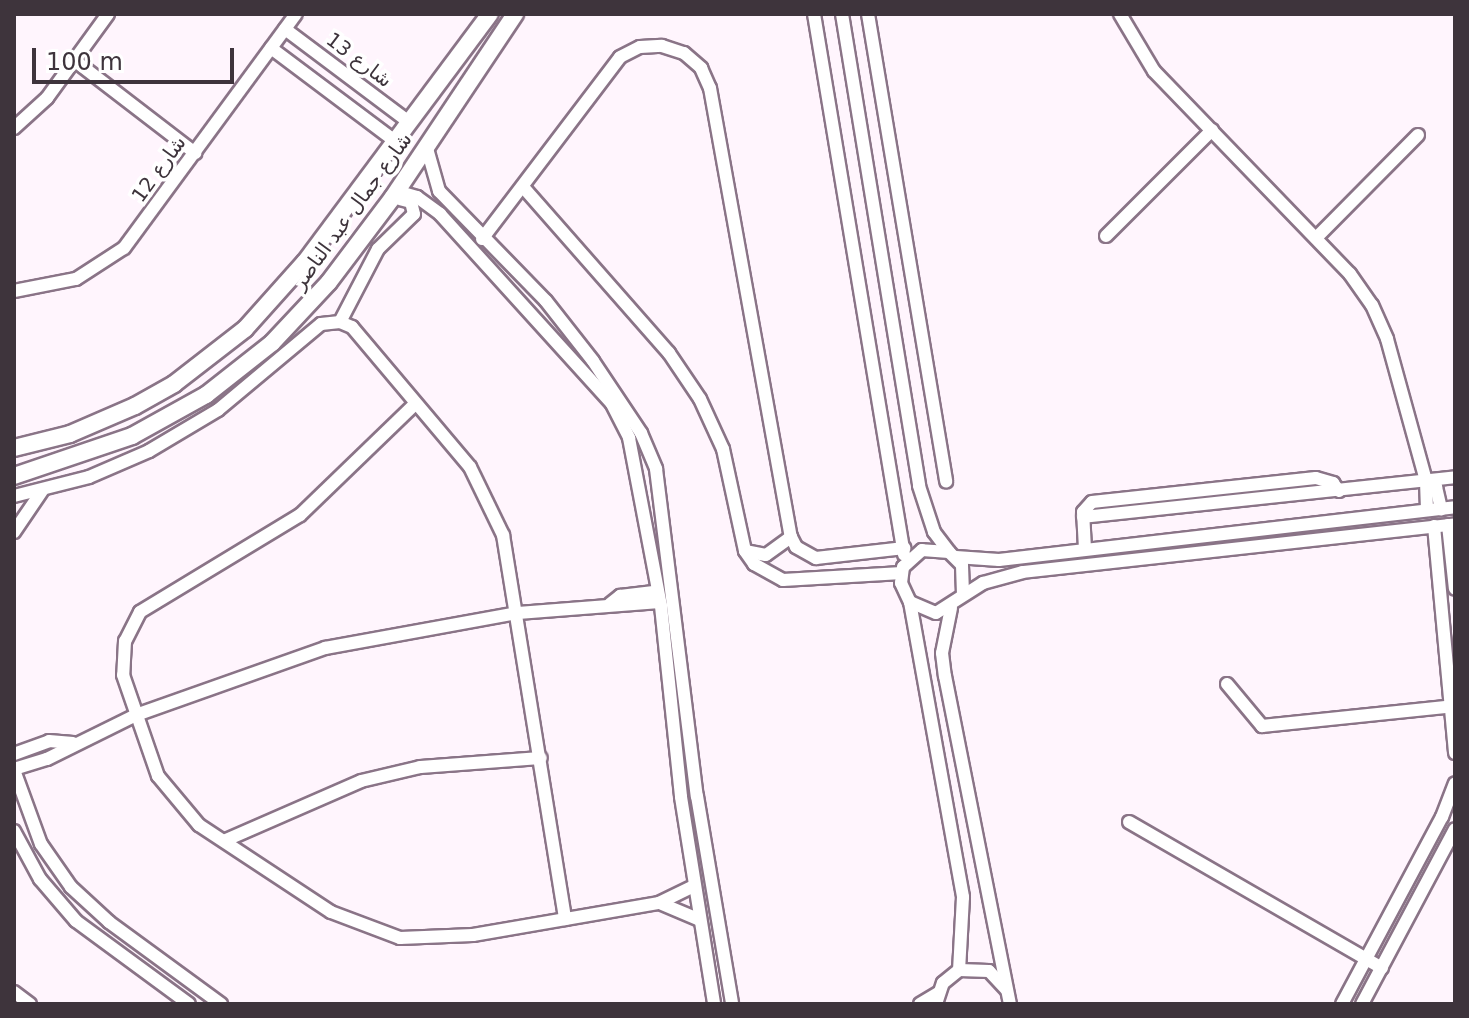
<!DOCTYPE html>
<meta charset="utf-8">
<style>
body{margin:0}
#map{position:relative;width:1469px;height:1018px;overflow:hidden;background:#fff5fd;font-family:"DejaVu Sans",Cairo,sans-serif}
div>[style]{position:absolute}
.roads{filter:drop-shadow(2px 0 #8a7487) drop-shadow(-2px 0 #8a7487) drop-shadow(0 2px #8a7487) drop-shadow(0 -2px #8a7487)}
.street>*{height:12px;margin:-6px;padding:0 6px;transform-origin:6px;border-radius:6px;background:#fff}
.secondary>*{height:16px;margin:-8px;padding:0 8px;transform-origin:8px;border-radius:8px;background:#fff}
span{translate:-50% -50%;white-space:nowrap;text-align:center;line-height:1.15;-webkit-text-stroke:7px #fff;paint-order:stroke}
.street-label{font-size:20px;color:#3e343c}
.frame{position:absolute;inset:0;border:16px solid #3e343c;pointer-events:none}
.scale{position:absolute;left:32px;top:48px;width:202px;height:36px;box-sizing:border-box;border:4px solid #3e343c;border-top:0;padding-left:10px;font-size:24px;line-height:28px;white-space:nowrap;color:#3e343c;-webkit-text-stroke:6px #fff;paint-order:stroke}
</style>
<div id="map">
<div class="roads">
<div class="street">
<i style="left:814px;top:14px;width:548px;rotate:80.55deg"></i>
<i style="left:842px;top:14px;width:478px;rotate:80.7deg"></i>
<i style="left:919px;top:486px;width:48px;rotate:71.9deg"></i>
<i style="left:934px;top:532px;width:25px;rotate:53deg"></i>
<i style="left:868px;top:14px;width:474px;rotate:80.5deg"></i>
<i style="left:1120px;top:14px;width:66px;rotate:59.2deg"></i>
<i style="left:1154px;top:71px;width:282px;rotate:46deg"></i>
<i style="left:1350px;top:274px;width:38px;rotate:55deg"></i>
<i style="left:1372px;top:305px;width:37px;rotate:66deg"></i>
<i style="left:1387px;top:339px;width:147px;rotate:74.6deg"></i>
<i style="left:1426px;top:481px;width:29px;rotate:88deg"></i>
<i style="left:285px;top:29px;width:156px;rotate:36.9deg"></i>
<i style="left:271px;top:48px;width:156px;rotate:36.9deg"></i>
<i style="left:74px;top:60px;width:153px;rotate:37.5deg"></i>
<i style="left:14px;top:128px;width:45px;rotate:-42.3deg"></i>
<i style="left:47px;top:98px;width:104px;rotate:-54deg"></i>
<i style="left:426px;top:145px;width:48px;rotate:74.2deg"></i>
<i style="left:439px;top:191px;width:153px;rotate:45.8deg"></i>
<i style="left:546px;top:301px;width:76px;rotate:51.9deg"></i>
<i style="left:593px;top:361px;width:87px;rotate:56.3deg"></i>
<i style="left:641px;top:433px;width:39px;rotate:67deg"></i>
<i style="left:656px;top:469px;width:330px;rotate:82.9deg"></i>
<i style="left:697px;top:796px;width:211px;rotate:80.4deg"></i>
<i style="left:524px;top:188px;width:220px;rotate:48.7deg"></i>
<i style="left:669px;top:353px;width:55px;rotate:56deg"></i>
<i style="left:700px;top:399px;width:55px;rotate:65.3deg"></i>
<i style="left:723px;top:449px;width:104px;rotate:77.8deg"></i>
<i style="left:745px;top:551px;width:16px;rotate:55deg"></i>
<i style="left:754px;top:564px;width:33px;rotate:29deg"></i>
<i style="left:783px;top:580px;width:119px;rotate:-3.4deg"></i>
<i style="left:396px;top:191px;width:22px;rotate:16deg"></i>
<i style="left:417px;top:197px;width:29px;rotate:36deg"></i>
<i style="left:440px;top:214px;width:256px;rotate:47.8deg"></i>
<i style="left:612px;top:404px;width:38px;rotate:63deg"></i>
<i style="left:629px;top:438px;width:171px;rotate:79.2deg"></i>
<i style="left:661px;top:606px;width:192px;rotate:84deg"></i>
<i style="left:681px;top:797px;width:210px;rotate:80.9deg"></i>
<i style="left:1106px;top:236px;width:150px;rotate:-45deg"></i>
<i style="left:1316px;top:238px;width:145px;rotate:-45.3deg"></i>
<i style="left:482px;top:239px;width:228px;rotate:-52.8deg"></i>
<i style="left:620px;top:57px;width:22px;rotate:-27deg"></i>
<i style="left:640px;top:47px;width:22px;rotate:-3deg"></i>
<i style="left:662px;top:46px;width:23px;rotate:18deg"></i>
<i style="left:684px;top:53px;width:23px;rotate:41deg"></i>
<i style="left:701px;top:68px;width:22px;rotate:66deg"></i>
<i style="left:710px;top:88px;width:456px;rotate:79.8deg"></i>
<i style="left:791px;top:537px;width:11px;rotate:63deg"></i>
<i style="left:796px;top:547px;width:23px;rotate:29deg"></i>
<i style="left:816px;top:558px;width:89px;rotate:-6.5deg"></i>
<i style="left:14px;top:291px;width:63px;rotate:-11deg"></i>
<i style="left:76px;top:279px;width:57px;rotate:-32.9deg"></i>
<i style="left:124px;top:248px;width:290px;rotate:-53.7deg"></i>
<i style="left:340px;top:322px;width:82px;rotate:-62.5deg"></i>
<i style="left:378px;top:249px;width:50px;rotate:-44.2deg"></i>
<i style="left:414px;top:214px;width:12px;rotate:-104deg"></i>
<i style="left:411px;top:202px;width:11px;rotate:-165deg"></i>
<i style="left:415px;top:404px;width:160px;rotate:136deg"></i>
<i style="left:300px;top:515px;width:187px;rotate:148.8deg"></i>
<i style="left:140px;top:612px;width:33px;rotate:117deg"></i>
<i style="left:125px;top:641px;width:34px;rotate:93deg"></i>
<i style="left:123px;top:675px;width:107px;rotate:70.9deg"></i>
<i style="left:158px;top:776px;width:64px;rotate:50.1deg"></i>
<i style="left:199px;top:825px;width:158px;rotate:33.4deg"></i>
<i style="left:331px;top:912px;width:74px;rotate:20.6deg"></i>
<i style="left:400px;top:938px;width:73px;rotate:-2.4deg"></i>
<i style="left:473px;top:935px;width:189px;rotate:-9.8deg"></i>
<i style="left:659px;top:903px;width:39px;rotate:-26deg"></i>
<i style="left:1426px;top:481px;width:12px;rotate:31deg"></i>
<i style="left:1436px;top:487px;width:23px;rotate:77deg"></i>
<i style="left:14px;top:496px;width:77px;rotate:-14.2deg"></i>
<i style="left:89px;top:477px;width:65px;rotate:-23.4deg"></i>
<i style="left:149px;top:451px;width:80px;rotate:-30.7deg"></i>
<i style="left:218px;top:410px;width:134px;rotate:-39.9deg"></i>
<i style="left:321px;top:324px;width:19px;rotate:-6deg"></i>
<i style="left:340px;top:322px;width:13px;rotate:23deg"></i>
<i style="left:352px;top:327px;width:183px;rotate:49.9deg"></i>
<i style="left:470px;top:467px;width:76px;rotate:64.1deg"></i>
<i style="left:503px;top:535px;width:389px;rotate:80.8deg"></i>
<i style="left:1083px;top:517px;width:374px;rotate:-6.1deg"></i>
<i style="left:1448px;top:525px;width:64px;rotate:83.8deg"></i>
<i style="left:1434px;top:526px;width:228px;rotate:84.7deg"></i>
<i style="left:14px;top:532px;width:50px;rotate:-55.7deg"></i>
<i style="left:1085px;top:549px;width:37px;rotate:-93deg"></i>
<i style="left:1083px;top:512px;width:13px;rotate:-48deg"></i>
<i style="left:1092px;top:502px;width:225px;rotate:-6.1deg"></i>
<i style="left:1316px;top:478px;width:18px;rotate:16deg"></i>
<i style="left:1333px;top:483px;width:10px;rotate:53deg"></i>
<i style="left:745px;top:551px;width:21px;rotate:11deg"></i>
<i style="left:766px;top:555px;width:31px;rotate:-36deg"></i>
<i style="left:956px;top:557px;width:43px;rotate:4deg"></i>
<i style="left:999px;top:560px;width:459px;rotate:-6.6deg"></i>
<i style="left:963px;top:594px;width:29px;rotate:-92deg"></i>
<i style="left:962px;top:565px;width:18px;rotate:-135deg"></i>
<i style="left:949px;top:552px;width:27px;rotate:-176deg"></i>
<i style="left:922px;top:550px;width:25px;rotate:138deg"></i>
<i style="left:903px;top:567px;width:16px;rotate:97deg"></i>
<i style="left:901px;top:583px;width:21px;rotate:65deg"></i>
<i style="left:910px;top:602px;width:28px;rotate:23deg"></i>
<i style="left:936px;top:613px;width:56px;rotate:-32.6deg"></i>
<i style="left:983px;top:583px;width:41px;rotate:-15.4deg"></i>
<i style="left:1023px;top:572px;width:435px;rotate:-6.3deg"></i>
<i style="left:910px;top:602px;width:300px;rotate:79.8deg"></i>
<i style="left:963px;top:897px;width:73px;rotate:93.1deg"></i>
<i style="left:610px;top:604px;width:13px;rotate:-39deg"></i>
<i style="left:620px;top:596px;width:38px;rotate:-7deg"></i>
<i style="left:951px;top:608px;width:46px;rotate:101.3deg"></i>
<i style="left:942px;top:653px;width:23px;rotate:83deg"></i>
<i style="left:945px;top:676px;width:334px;rotate:78.8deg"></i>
<i style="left:1227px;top:684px;width:55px;rotate:50.2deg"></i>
<i style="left:1262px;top:726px;width:194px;rotate:-5.9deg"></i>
<i style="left:14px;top:754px;width:37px;rotate:-20deg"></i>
<i style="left:49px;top:741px;width:24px;rotate:5deg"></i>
<i style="left:14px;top:769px;width:34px;rotate:-17deg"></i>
<i style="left:47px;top:759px;width:99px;rotate:-26.3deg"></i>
<i style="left:136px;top:715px;width:201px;rotate:-19.5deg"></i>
<i style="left:325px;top:648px;width:196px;rotate:-10.3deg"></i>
<i style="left:518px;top:613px;width:142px;rotate:-4.4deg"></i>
<i style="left:14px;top:770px;width:79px;rotate:70deg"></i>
<i style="left:41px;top:844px;width:52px;rotate:55.1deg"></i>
<i style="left:71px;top:887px;width:52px;rotate:42.6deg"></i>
<i style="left:109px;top:922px;width:139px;rotate:36.2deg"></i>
<i style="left:1129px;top:822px;width:292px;rotate:30deg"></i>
<i style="left:14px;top:831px;width:55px;rotate:61.6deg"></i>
<i style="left:40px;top:879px;width:55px;rotate:49.4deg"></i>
<i style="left:76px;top:921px;width:140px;rotate:36.3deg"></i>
<i style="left:226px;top:840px;width:147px;rotate:-23.6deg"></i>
<i style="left:361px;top:781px;width:61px;rotate:-13.3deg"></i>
<i style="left:420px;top:767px;width:121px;rotate:-4.3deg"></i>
<i style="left:662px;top:904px;width:41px;rotate:22.8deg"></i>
<i style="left:14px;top:992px;width:20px;rotate:37deg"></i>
<i style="left:920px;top:1004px;width:21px;rotate:-31deg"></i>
<i style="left:936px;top:1004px;width:22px;rotate:-72deg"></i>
<i style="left:943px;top:983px;width:21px;rotate:-39deg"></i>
<i style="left:959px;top:970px;width:30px;rotate:2deg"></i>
<i style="left:989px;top:971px;width:26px;rotate:47deg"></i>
<i style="left:1342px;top:1004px;width:212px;rotate:-61.9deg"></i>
<i style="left:1442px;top:817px;width:36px;rotate:-69deg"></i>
<i style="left:1362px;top:1004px;width:198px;rotate:-62deg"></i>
</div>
<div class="secondary">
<i style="left:14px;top:448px;width:58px;rotate:-14deg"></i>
<i style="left:70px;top:434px;width:71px;rotate:-23.3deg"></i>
<i style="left:135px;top:406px;width:45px;rotate:-29.4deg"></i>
<i style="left:174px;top:384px;width:90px;rotate:-37.8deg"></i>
<i style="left:245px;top:329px;width:90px;rotate:-48.2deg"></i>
<i style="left:305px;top:262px;width:309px;rotate:-53.3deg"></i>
<i style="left:14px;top:476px;width:125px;rotate:-18.7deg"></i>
<i style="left:132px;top:436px;width:85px;rotate:-29deg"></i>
<i style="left:206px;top:395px;width:84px;rotate:-38.2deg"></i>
<i style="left:272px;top:343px;width:83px;rotate:-46.9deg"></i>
<i style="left:329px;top:282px;width:106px;rotate:-53deg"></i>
<i style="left:393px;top:197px;width:220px;rotate:-56.3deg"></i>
</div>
</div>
<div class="street-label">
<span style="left:359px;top:60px;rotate:37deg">شارع 13</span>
<span style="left:159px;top:169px;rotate:-54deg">شارع 12</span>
<span style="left:352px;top:211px;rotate:-54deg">شارع جمال عبد الناصر</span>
</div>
<div class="frame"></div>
<div class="scale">100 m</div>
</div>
